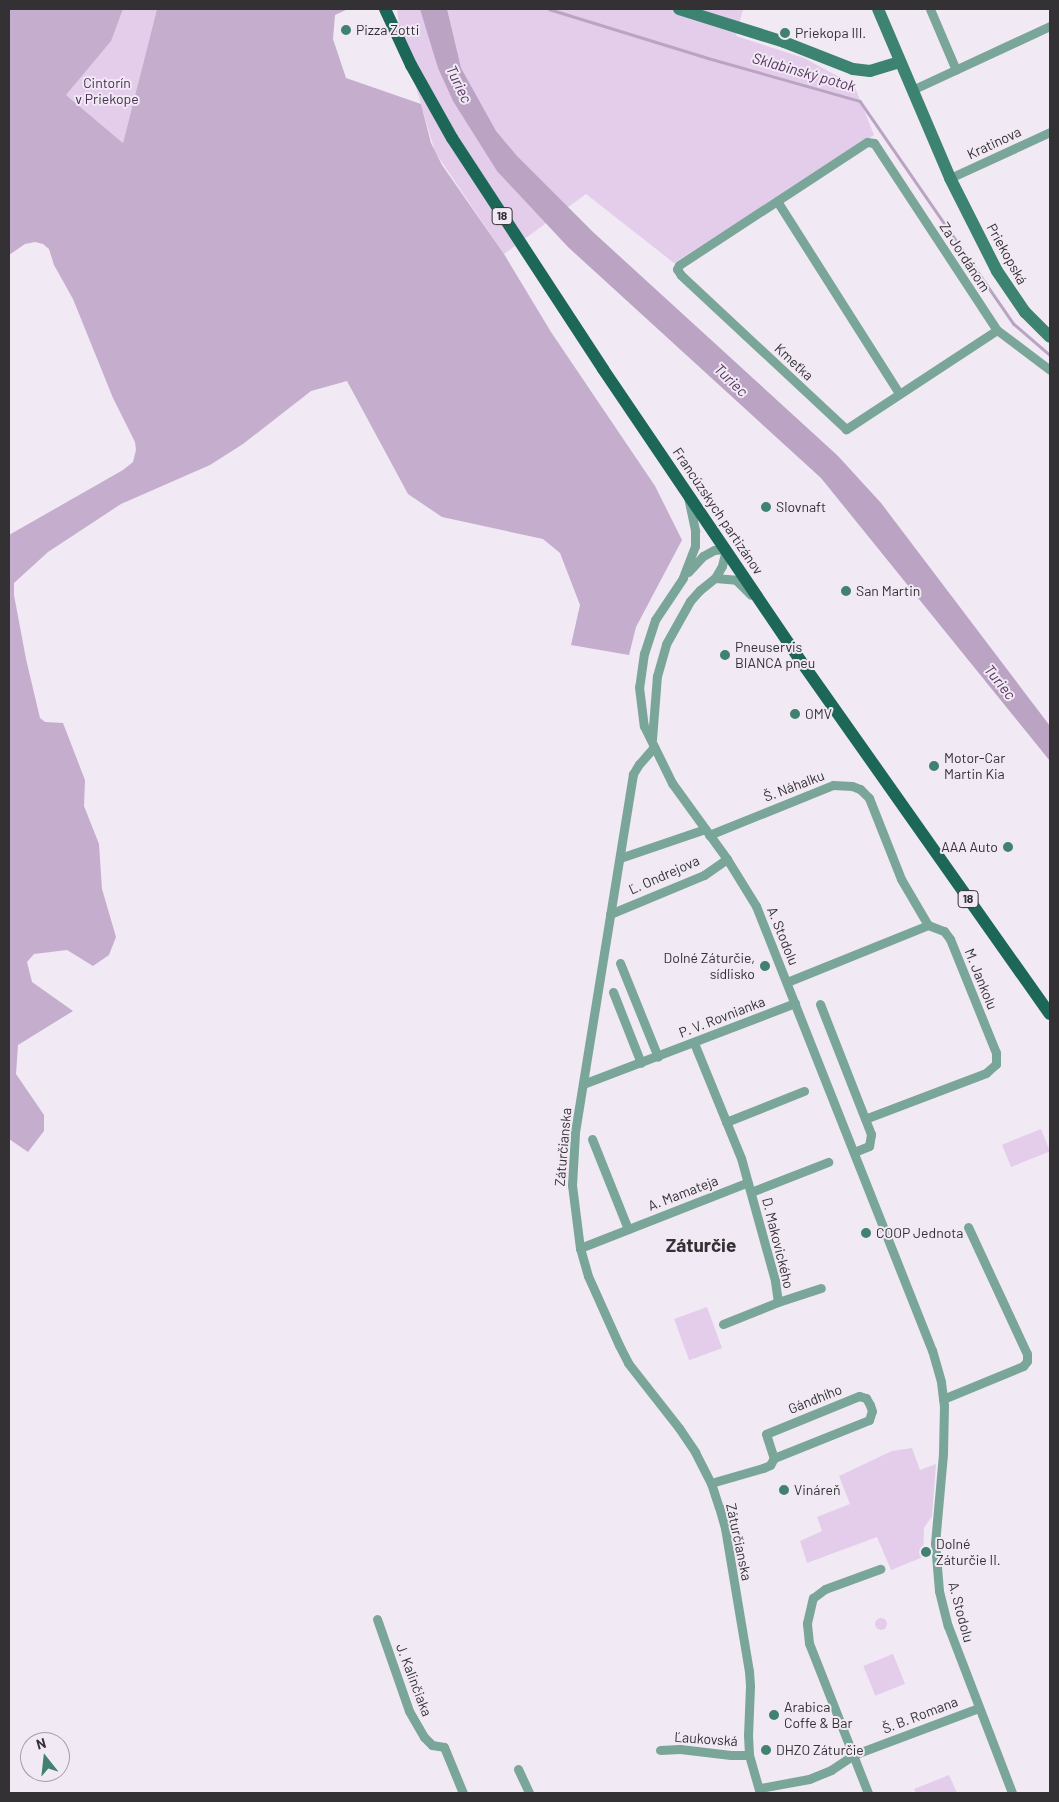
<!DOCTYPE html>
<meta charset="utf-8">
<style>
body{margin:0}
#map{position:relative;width:1059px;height:1802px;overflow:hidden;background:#f1e9f4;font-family:Barlow,sans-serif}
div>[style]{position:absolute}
.green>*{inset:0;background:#e4cdeb;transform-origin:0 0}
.round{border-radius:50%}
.forest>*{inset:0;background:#c5adcd}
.water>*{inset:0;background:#bba3c3}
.stream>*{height:2.5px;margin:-1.25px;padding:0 1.25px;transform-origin:1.25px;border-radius:1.25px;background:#bba3c3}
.street>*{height:9px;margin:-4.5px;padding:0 4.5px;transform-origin:4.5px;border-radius:4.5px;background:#7aa699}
.secondary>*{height:12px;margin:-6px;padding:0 6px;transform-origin:6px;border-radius:6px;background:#3d8372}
.primary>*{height:12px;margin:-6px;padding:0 6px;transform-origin:6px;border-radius:6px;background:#1c6757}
.dots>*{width:14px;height:14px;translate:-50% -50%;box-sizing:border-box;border:2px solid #f1e9f4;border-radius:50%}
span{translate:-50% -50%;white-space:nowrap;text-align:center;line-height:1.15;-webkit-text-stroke:4px #f1e9f4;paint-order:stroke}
.shield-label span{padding:1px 4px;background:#f1e9f4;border:1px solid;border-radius:4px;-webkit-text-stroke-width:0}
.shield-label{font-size:12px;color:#343135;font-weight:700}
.poi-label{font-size:14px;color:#343135}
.left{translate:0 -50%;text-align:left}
.right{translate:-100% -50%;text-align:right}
.park-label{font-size:14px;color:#4b2a56}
.street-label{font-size:14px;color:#343135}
.water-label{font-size:15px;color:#54325e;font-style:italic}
.district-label{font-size:19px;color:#343135;font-weight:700}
.frame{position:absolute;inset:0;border:10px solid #343135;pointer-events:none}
.north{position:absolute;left:20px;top:1732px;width:50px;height:50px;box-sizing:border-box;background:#f1e9f4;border:1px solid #a59fa8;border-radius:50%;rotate:344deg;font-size:14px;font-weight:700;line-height:20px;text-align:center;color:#343135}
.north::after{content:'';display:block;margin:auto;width:18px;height:22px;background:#408170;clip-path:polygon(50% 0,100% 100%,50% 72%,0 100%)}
</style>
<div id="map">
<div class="green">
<i style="clip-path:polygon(123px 9px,157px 9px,123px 143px,66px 95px,110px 41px)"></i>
<i style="clip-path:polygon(397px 9px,743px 9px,736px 36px,804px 58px,854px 85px,874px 135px,674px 263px,586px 194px,504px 254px,435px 152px,400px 32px)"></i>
<i style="left:1041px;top:1129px;width:24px;height:42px;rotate:68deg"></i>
<i style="left:707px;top:1307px;width:44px;height:35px;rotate:70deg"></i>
<i style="clip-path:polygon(912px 1448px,920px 1470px,936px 1464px,932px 1516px,924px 1528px,923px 1557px,891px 1570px,877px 1537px,807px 1563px,800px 1541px,822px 1531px,817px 1517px,850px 1504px,839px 1476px,892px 1451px)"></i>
<i class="round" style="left:875px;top:1618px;width:12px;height:12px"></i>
<i style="left:893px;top:1654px;width:32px;height:32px;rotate:68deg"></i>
<i style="clip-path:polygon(949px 1775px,957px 1793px,916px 1793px,914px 1789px)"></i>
</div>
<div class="forest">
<i style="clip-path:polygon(9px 9px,123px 9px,111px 41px,66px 95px,123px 143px,157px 9px,348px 9px,335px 15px,333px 39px,346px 78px,421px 104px,431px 143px,442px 165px,504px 254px,551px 332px,655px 486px,682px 540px,636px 627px,629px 655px,571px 645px,580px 605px,560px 553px,543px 539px,442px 517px,408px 494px,347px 381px,311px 391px,243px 444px,210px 465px,121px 504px,48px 552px,14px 583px,14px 595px,26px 659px,40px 718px,45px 722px,63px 723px,85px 780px,84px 806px,99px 844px,102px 889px,116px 937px,109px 955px,93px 966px,67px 950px,34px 954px,27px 962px,32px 982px,73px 1011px,18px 1045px,16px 1074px,44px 1115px,44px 1131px,28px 1152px,9px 1139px,9px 535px,123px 470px,133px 462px,136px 450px,135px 442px,113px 398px,73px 299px,54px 265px,49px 249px,43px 244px,35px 242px,25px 244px,9px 255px)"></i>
</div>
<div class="water">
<i style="clip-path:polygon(420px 9px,447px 9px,461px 68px,496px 131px,517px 156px,593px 232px,838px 456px,881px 503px,1050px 726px,1050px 761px,821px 478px,568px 247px,497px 171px,453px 101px,438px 68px)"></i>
</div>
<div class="stream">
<i style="left:549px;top:9px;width:166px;rotate:17.1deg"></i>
<i style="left:708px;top:58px;width:158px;rotate:15.8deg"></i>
<i style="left:860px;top:101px;width:271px;rotate:55.4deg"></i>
<i style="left:1014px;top:324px;width:48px;rotate:40.7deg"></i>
</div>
<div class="street">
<i style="left:930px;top:9px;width:66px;rotate:66.9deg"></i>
<i style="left:912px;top:90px;width:152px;rotate:-24.9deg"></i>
<i style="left:950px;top:178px;width:110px;rotate:-24.7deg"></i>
<i style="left:777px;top:201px;width:227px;rotate:57.6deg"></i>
<i style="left:997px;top:330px;width:181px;rotate:146.7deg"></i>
<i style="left:846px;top:429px;width:226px;rotate:-137deg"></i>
<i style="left:681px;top:275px;width:7px;rotate:-124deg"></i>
<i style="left:677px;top:269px;width:4px;rotate:-63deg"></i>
<i style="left:679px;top:265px;width:225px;rotate:-33.2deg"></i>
<i style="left:867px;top:142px;width:7px;rotate:8deg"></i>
<i style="left:874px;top:143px;width:224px;rotate:56.7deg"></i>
<i style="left:997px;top:330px;width:66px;rotate:37deg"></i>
<i style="left:688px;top:497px;width:35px;rotate:78deg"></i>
<i style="left:695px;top:531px;width:15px;rotate:90deg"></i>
<i style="left:695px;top:546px;width:34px;rotate:111deg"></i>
<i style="left:683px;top:578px;width:50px;rotate:123.7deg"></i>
<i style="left:655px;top:620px;width:35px;rotate:108deg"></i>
<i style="left:644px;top:653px;width:34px;rotate:98deg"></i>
<i style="left:639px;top:687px;width:39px;rotate:83deg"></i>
<i style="left:644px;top:726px;width:64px;rotate:63.8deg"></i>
<i style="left:672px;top:783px;width:94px;rotate:54.1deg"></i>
<i style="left:727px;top:859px;width:55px;rotate:58.3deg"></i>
<i style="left:756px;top:906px;width:478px;rotate:68.4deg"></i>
<i style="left:932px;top:1350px;width:33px;rotate:74deg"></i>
<i style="left:941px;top:1382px;width:23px;rotate:83deg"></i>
<i style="left:944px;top:1405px;width:49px;rotate:91.2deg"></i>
<i style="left:943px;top:1454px;width:89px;rotate:95.1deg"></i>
<i style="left:935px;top:1543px;width:48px;rotate:85.2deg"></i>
<i style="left:939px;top:1591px;width:36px;rotate:76deg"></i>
<i style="left:948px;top:1626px;width:179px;rotate:69deg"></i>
<i style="left:715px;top:578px;width:21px;rotate:5deg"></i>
<i style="left:736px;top:580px;width:21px;rotate:45deg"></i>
<i style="left:652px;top:739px;width:63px;rotate:-85.5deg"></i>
<i style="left:657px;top:676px;width:33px;rotate:-74deg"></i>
<i style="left:666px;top:644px;width:49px;rotate:-60.8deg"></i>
<i style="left:690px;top:601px;width:15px;rotate:-48deg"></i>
<i style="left:700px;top:590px;width:19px;rotate:-39deg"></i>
<i style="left:715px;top:578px;width:14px;rotate:-60deg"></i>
<i style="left:722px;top:566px;width:17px;rotate:-77deg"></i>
<i style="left:726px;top:549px;width:12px;rotate:175deg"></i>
<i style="left:714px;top:550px;width:13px;rotate:151deg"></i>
<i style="left:703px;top:556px;width:22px;rotate:133deg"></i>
<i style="left:654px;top:747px;width:23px;rotate:131deg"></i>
<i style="left:639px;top:764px;width:12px;rotate:121deg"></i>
<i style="left:633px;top:774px;width:364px;rotate:99.2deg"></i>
<i style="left:575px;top:1133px;width:52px;rotate:93.3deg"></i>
<i style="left:572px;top:1185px;width:64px;rotate:82.8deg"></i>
<i style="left:580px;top:1248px;width:29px;rotate:74deg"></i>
<i style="left:588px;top:1276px;width:76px;rotate:65.8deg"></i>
<i style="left:619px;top:1345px;width:20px;rotate:63deg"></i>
<i style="left:628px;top:1363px;width:83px;rotate:51.9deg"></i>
<i style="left:679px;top:1428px;width:29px;rotate:56deg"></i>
<i style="left:695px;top:1452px;width:35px;rotate:63deg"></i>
<i style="left:711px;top:1483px;width:25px;rotate:72deg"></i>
<i style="left:719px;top:1507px;width:22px;rotate:74deg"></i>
<i style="left:725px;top:1528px;width:145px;rotate:80.5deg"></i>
<i style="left:749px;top:1671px;width:15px;rotate:86deg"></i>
<i style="left:750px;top:1686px;width:49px;rotate:92.3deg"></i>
<i style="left:748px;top:1735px;width:20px;rotate:87deg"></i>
<i style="left:749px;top:1755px;width:40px;rotate:74deg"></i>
<i style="left:709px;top:835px;width:134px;rotate:-22deg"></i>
<i style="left:833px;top:785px;width:19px;rotate:3deg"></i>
<i style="left:852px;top:786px;width:9px;rotate:21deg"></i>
<i style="left:860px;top:789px;width:13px;rotate:45deg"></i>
<i style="left:869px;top:798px;width:87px;rotate:68.4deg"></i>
<i style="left:901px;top:879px;width:53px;rotate:59.6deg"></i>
<i style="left:620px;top:858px;width:90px;rotate:-18.8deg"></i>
<i style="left:610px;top:914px;width:102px;rotate:-22.5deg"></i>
<i style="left:704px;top:875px;width:28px;rotate:-35deg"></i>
<i style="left:620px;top:963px;width:101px;rotate:68deg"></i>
<i style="left:787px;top:982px;width:152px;rotate:-22deg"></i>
<i style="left:928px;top:925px;width:17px;rotate:21deg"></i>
<i style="left:944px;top:931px;width:10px;rotate:53deg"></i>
<i style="left:950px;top:939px;width:123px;rotate:68deg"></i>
<i style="left:996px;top:1053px;width:11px;rotate:90deg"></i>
<i style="left:996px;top:1064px;width:13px;rotate:138deg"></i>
<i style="left:986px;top:1073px;width:129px;rotate:159.2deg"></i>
<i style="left:613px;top:992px;width:76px;rotate:68.5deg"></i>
<i style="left:820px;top:1004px;width:140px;rotate:68.6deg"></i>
<i style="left:871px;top:1134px;width:12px;rotate:99deg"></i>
<i style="left:869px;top:1146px;width:16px;rotate:158deg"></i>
<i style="left:694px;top:1043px;width:124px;rotate:67.8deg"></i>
<i style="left:741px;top:1158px;width:128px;rotate:74.5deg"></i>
<i style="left:775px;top:1281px;width:21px;rotate:82deg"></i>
<i style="left:583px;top:1084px;width:227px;rotate:-20.9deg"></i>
<i style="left:726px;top:1122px;width:84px;rotate:-21.7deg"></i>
<i style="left:592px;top:1139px;width:97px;rotate:68.2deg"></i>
<i style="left:751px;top:1192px;width:83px;rotate:-21.3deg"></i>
<i style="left:580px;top:1248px;width:180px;rotate:-21.4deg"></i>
<i style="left:723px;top:1324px;width:59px;rotate:-21.8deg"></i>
<i style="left:778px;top:1302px;width:45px;rotate:-18deg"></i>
<i style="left:943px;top:1399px;width:87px;rotate:-22.4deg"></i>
<i style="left:1023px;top:1366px;width:6px;rotate:-51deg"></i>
<i style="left:1027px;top:1361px;width:7px;rotate:-90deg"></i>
<i style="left:1027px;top:1354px;width:140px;rotate:-114.9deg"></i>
<i style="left:711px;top:1483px;width:54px;rotate:-16.1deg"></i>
<i style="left:763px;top:1468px;width:8px;rotate:-23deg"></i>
<i style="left:770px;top:1465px;width:8px;rotate:-60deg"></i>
<i style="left:774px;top:1458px;width:102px;rotate:-21.8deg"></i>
<i style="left:869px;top:1420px;width:9px;rotate:-72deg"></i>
<i style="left:872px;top:1411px;width:6px;rotate:-108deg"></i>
<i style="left:870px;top:1405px;width:8px;rotate:-120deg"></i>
<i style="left:866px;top:1398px;width:7px;rotate:-164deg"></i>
<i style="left:859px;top:1396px;width:100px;rotate:157.8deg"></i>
<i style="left:766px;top:1434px;width:25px;rotate:72deg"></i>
<i style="left:377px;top:1619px;width:97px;rotate:70.8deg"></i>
<i style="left:409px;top:1711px;width:30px;rotate:60deg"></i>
<i style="left:424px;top:1737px;width:11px;rotate:45deg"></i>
<i style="left:432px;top:1745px;width:12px;rotate:9deg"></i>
<i style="left:444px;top:1747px;width:50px;rotate:67.6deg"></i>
<i style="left:660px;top:1750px;width:20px;rotate:-3deg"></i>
<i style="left:680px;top:1749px;width:51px;rotate:6.7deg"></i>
<i style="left:731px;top:1755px;width:18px"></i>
<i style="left:518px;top:1769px;width:26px;rotate:65deg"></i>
<i style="left:760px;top:1788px;width:50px;rotate:-10.4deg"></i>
<i style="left:809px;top:1779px;width:24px;rotate:-22deg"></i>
<i style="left:831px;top:1770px;width:27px;rotate:-34deg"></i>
<i style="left:853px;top:1755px;width:134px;rotate:-20.5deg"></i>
<i style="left:868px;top:1793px;width:161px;rotate:-111.5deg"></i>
<i style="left:809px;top:1643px;width:20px;rotate:-96deg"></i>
<i style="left:807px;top:1623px;width:26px;rotate:-77deg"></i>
<i style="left:813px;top:1598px;width:15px;rotate:-37deg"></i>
<i style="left:825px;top:1589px;width:59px;rotate:-20deg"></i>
</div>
<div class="secondary">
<i style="left:679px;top:9px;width:110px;rotate:17.4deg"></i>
<i style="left:784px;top:42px;width:74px;rotate:21.4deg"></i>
<i style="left:853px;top:69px;width:17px;rotate:7deg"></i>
<i style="left:870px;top:71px;width:31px;rotate:-17deg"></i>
<i style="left:878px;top:9px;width:184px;rotate:66.9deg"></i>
<i style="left:950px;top:178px;width:104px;rotate:63.2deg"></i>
<i style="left:997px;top:271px;width:50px;rotate:55.7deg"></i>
<i style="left:1025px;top:312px;width:35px;rotate:45deg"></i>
</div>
<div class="primary">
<i style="left:385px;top:9px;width:62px;rotate:65.1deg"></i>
<i style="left:411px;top:65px;width:84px;rotate:60.7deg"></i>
<i style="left:452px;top:138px;width:276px;rotate:56.8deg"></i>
<i style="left:603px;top:369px;width:351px;rotate:55.9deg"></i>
<i style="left:800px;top:660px;width:433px;rotate:54.8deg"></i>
</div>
<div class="dots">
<i style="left:346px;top:30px;background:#408170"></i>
<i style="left:785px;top:33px;background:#408170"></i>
<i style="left:766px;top:507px;background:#408170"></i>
<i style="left:846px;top:591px;background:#408170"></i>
<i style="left:725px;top:655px;background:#408170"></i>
<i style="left:795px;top:714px;background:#408170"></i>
<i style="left:934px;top:766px;background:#408170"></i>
<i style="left:1008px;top:847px;background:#408170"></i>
<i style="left:765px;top:966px;background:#408170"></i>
<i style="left:866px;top:1233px;background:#408170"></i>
<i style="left:784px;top:1490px;background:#408170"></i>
<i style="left:926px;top:1552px;background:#408170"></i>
<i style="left:774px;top:1715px;background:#408170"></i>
<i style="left:766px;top:1750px;background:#408170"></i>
</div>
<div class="shield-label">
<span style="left:502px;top:216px">18</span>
<span style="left:968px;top:899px">18</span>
</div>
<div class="poi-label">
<span class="left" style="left:356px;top:30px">Pizza Zotti</span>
<span class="left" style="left:795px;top:33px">Priekopa III.</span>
<span class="left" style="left:776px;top:507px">Slovnaft</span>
<span class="left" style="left:856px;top:591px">San Martin</span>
<span class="left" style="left:735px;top:655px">Pneuservis<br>BIANCA pneu</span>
<span class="left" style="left:805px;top:714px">OMV</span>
<span class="left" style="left:944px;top:766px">Motor-Car<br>Martin Kia</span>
<span class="right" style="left:998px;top:847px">AAA Auto</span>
<span class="right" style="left:755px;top:966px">Dolné Záturčie,<br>sídlisko</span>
<span class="left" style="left:876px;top:1233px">COOP Jednota</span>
<span class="left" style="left:794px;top:1490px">Vináreň</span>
<span class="left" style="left:936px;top:1552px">Dolné<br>Záturčie II.</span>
<span class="left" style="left:784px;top:1715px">Arabica<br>Coffe &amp; Bar</span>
<span class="left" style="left:776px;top:1750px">DHZO Záturčie</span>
</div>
<div class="park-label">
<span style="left:107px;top:91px">Cintorín<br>v Priekope</span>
</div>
<div class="street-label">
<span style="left:994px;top:143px;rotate:-25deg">Kratinova</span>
<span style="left:1007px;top:254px;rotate:61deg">Priekopská</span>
<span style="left:965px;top:257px;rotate:57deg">Za Jordánom</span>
<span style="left:794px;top:362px;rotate:43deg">Kmeťka</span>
<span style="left:718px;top:511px;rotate:56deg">Francúzskych partizánov</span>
<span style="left:794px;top:786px;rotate:-21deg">Š. Náhalku</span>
<span style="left:664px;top:875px;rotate:-24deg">Ľ. Ondrejova</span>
<span style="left:783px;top:936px;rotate:68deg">A. Stodolu</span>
<span style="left:981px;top:979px;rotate:68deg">M. Jankolu</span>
<span style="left:722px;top:1017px;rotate:-21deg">P. V. Rovnianka</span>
<span style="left:563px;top:1147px;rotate:-85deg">Záturčianska</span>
<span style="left:683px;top:1193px;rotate:-21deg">A. Mamateja</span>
<span style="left:778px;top:1243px;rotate:76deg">D. Makovického</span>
<span style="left:815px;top:1399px;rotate:-22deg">Gándhího</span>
<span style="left:739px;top:1542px;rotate:78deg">Záturčianska</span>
<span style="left:961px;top:1612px;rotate:75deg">A. Stodolu</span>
<span style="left:414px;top:1680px;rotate:69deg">J. Kalinčiaka</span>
<span style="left:920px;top:1715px;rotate:-21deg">Š. B. Romana</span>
<span style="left:706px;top:1739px;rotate:4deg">Ľaukovská</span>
</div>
<div class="water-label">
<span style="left:804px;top:72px;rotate:16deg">Sklabinský potok</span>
<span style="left:459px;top:84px;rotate:64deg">Turiec</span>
<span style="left:731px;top:380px;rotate:44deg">Turiec</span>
<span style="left:1000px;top:682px;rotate:51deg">Turiec</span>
</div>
<div class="district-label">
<span style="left:701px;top:1245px">Záturčie</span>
</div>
<div class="frame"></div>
<div class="north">N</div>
</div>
